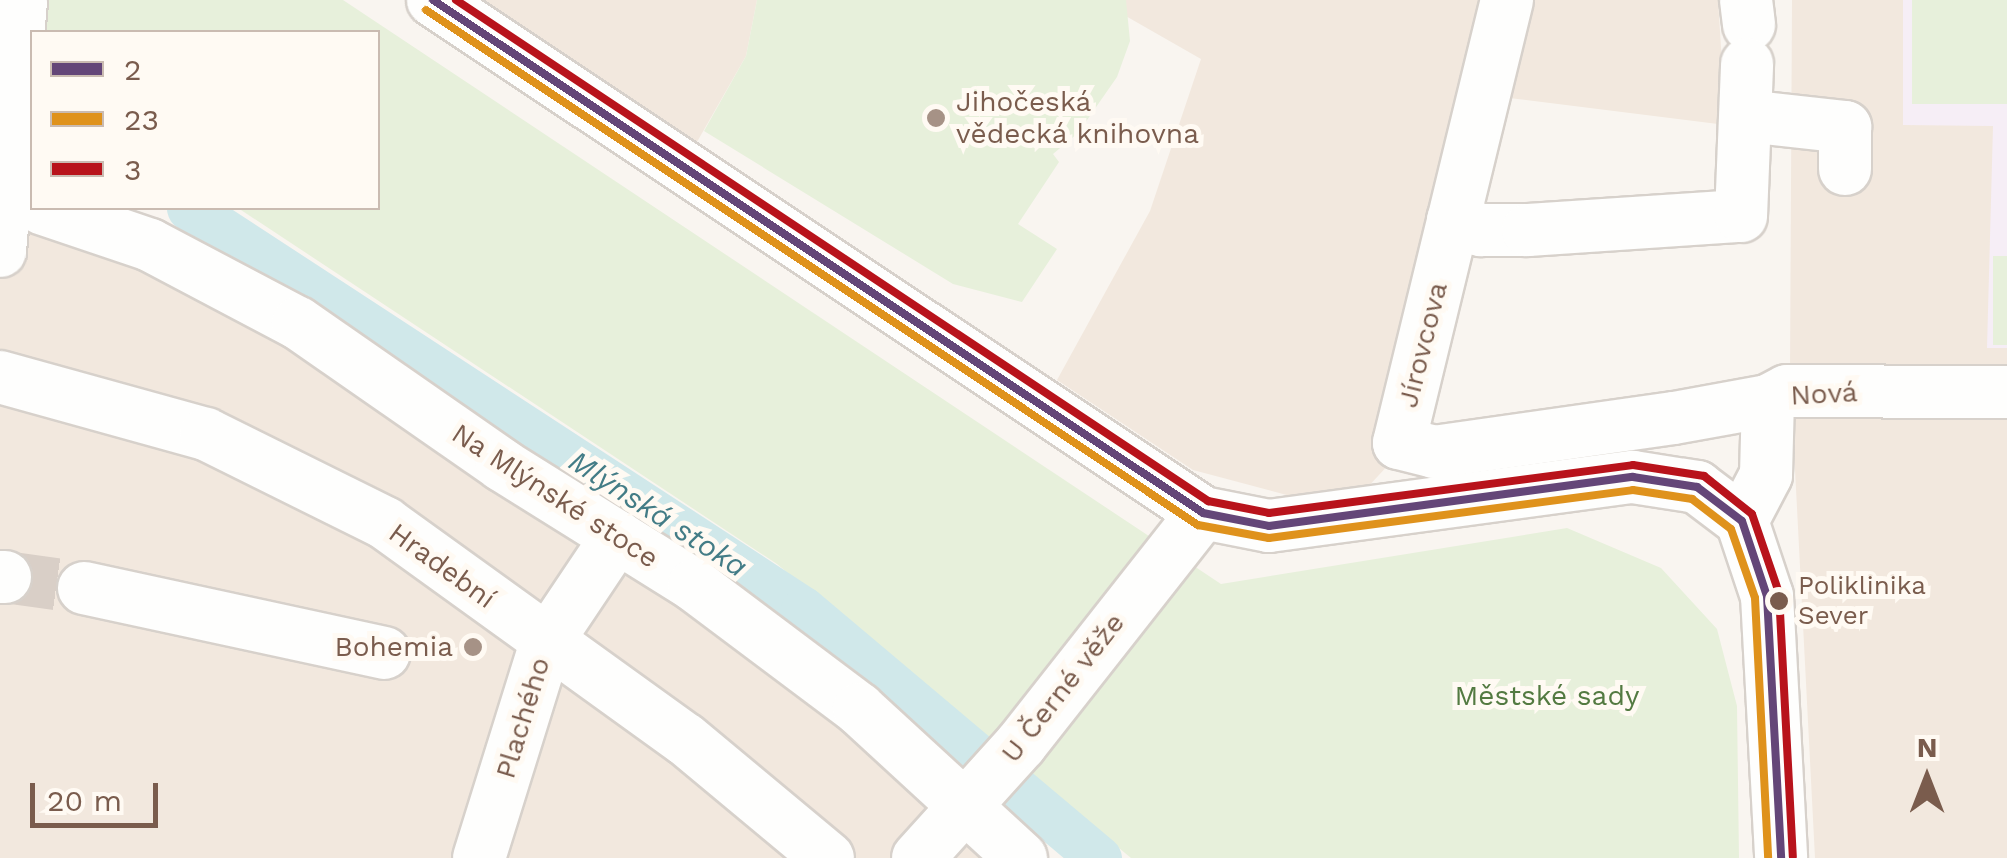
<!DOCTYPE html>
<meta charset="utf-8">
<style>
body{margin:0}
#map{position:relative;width:2007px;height:858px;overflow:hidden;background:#f9f5f0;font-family:"Work Sans",sans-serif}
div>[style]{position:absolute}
.residential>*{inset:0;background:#f2e8de}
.education>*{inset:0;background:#f6eef6}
.green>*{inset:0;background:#e7f0db;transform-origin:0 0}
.canal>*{height:45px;margin:-22.5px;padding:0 22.5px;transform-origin:22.5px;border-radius:22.5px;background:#d0e8ea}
.minor-tunnel>*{height:52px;margin-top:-26px;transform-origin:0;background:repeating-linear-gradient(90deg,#d9cfc7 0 52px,transparent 0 78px)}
.roads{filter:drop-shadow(2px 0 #d7d1cb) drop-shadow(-2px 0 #d7d1cb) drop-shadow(0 2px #d7d1cb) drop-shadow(0 -2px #d7d1cb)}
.minor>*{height:52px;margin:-26px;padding:0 26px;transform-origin:26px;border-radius:26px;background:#fefefd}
.bus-1>*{height:8px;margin:-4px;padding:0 4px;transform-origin:4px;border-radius:4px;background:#644678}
.bus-2>*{height:8px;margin:-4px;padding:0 4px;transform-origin:4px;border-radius:4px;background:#df921c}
.bus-3>*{height:8px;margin:-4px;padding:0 4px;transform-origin:4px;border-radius:4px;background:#b8131b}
.dots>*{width:28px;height:28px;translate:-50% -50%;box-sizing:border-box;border:5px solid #fffaf3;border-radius:50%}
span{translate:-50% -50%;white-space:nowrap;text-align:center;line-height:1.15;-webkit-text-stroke:10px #fffaf3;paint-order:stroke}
.bus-label{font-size:26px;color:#7a5c4d}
.left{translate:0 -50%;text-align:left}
.poi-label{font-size:28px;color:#7a5c4d}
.right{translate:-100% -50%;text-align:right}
.street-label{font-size:28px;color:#7a5c4d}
.park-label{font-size:28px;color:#537a41}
.water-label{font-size:30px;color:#437c86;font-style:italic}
.legend{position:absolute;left:30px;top:30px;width:350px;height:180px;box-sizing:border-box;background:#fffaf3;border:2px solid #cabbb1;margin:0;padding:12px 18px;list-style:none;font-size:30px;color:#7a5c4d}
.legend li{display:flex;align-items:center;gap:20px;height:50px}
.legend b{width:50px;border:2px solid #cabbb1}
.north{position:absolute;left:1877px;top:728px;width:100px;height:100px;-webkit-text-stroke:8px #fffaf3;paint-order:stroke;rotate:0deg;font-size:28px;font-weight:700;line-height:40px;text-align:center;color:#7a5c4d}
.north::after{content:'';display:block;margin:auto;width:35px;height:45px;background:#7a5c4d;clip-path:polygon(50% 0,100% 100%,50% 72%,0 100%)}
.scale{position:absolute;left:30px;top:783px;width:128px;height:45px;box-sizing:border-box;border:5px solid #7a5c4d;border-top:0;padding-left:12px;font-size:30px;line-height:35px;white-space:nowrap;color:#7a5c4d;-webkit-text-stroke:8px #fffaf3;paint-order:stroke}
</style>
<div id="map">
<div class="residential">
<i style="clip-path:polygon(473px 0,757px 0,746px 56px,677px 177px)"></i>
<i style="clip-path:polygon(1126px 0,1718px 0,1726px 125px,1501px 97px,1419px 432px,1365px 490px,1309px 501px,1193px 470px,1057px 380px,1150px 211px,1201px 59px,1124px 15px)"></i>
<i style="clip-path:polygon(1792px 0,2007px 0,2007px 858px,1815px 858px,1790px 372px)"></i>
<i style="clip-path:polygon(0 185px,159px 228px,1032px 858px,0 858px)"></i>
</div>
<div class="education">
<i style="clip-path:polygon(1903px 0,2007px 0,2007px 348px,1987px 348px,1993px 126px,1903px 125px)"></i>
</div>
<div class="green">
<i style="clip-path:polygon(0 0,343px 0,1221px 584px,1567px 528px,1661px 568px,1717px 629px,1737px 706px,1739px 858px,1131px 858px,777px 564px,238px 208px,378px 208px,378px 32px,32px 32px)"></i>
<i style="clip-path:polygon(757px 0,1126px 0,1130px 41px,1117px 77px,1078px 133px,1053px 154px,1059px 162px,1018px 224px,1057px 249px,1022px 302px,953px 284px,704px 131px,746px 56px)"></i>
<i style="left:1912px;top:0;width:95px;height:104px"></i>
<i style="left:1993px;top:256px;width:14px;height:89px"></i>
</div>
<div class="canal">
<i style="left:189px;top:208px;width:733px;rotate:33.15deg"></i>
<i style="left:803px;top:609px;width:387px;rotate:40.1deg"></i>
</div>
<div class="minor-tunnel">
<i style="left:5px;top:577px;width:80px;rotate:7.9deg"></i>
</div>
<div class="roads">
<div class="minor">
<i style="left:433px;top:0;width:925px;rotate:33.67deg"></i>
<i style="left:1203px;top:513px;width:67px;rotate:11.1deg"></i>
<i style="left:1269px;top:526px;width:367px;rotate:-7.7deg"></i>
<i style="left:1633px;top:477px;width:65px;rotate:8.9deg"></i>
<i style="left:1697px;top:487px;width:56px;rotate:37.1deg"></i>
<i style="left:1742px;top:521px;width:79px;rotate:71.6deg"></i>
<i style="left:1767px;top:596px;width:262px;rotate:86.9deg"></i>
<i style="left:1507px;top:0;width:456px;rotate:103.7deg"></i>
<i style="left:1399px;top:443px;width:36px;rotate:14deg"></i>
<i style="left:1434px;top:452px;width:242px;rotate:-8.1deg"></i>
<i style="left:1674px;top:418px;width:96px;rotate:-10.3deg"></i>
<i style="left:1768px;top:401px;width:21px;rotate:-28deg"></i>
<i style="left:1787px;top:391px;width:220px;rotate:0.3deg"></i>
<i style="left:1746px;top:0;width:25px;rotate:83deg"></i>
<i style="left:1746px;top:116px;width:100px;rotate:6.3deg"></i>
<i style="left:1845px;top:127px;width:42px;rotate:90deg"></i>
<i style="left:41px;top:208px;width:115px;rotate:18.7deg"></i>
<i style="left:150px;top:245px;width:167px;rotate:27.8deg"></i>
<i style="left:298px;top:323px;width:249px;rotate:34.8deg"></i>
<i style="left:502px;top:465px;width:226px;rotate:32deg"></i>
<i style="left:694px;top:585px;width:206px;rotate:36.9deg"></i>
<i style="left:859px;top:709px;width:220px;rotate:42.6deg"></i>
<i style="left:1453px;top:220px;width:30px;rotate:20deg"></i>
<i style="left:1481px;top:230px;width:47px"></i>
<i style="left:1528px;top:230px;width:213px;rotate:-3.8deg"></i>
<i style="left:1741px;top:216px;width:152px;rotate:-87.7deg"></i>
<i style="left:0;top:251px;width:252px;rotate:-85.2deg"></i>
<i style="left:0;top:377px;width:214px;rotate:15.5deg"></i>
<i style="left:206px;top:434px;width:200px;rotate:26.4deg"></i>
<i style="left:385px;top:523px;width:370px;rotate:35.8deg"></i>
<i style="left:685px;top:739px;width:186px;rotate:39.8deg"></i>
<i style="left:1742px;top:521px;width:52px;rotate:-62.4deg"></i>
<i style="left:1766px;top:475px;width:74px;rotate:-88.5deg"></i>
<i style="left:0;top:577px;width:5px"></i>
<i style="left:84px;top:588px;width:307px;rotate:12.2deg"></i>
<i style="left:479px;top:858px;width:225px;rotate:-72.7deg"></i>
<i style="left:546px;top:643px;width:128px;rotate:-56.2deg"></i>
<i style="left:918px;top:858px;width:154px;rotate:-47.9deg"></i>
<i style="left:1021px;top:744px;width:294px;rotate:-51.8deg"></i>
</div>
</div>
<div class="bus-1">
<i style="left:433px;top:0;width:925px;rotate:33.67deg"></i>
<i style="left:1203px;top:513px;width:67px;rotate:11.1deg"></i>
<i style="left:1269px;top:526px;width:367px;rotate:-7.7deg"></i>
<i style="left:1633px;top:477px;width:65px;rotate:8.9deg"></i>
<i style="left:1697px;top:487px;width:56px;rotate:37.1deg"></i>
<i style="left:1742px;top:521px;width:79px;rotate:71.6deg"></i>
<i style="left:1767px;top:596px;width:262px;rotate:86.9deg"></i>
</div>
<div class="bus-2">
<i style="left:426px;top:10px;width:928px;rotate:33.71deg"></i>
<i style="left:1198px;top:525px;width:72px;rotate:10.4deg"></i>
<i style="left:1269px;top:538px;width:367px;rotate:-7.5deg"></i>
<i style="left:1633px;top:490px;width:60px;rotate:8.7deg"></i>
<i style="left:1692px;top:499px;width:49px;rotate:37.6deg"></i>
<i style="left:1731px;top:529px;width:73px;rotate:70.8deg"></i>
<i style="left:1755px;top:598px;width:260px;rotate:87.1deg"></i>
</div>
<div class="bus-3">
<i style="left:456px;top:0;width:904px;rotate:33.67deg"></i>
<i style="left:1208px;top:501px;width:62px;rotate:11.1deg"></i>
<i style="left:1269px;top:513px;width:367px;rotate:-7.5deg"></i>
<i style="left:1633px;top:465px;width:72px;rotate:8.8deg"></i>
<i style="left:1704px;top:476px;width:61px;rotate:38.4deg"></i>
<i style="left:1752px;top:514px;width:83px;rotate:71.1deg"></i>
<i style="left:1779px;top:593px;width:264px;rotate:87deg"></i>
</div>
<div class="dots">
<i style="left:936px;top:118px;background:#a69286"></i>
<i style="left:1779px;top:601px;background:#7a5c4d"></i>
<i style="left:473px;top:647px;background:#a69286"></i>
</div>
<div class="bus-label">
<span class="left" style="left:1798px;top:601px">Poliklinika<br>Sever</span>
</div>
<div class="poi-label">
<span class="left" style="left:956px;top:118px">Jihočeská<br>vědecká knihovna</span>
<span class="right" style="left:453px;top:647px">Bohemia</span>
</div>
<div class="street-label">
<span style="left:1423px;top:345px;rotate:-76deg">Jírovcova</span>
<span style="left:1824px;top:394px;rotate:-3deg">Nová</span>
<span style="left:555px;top:496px;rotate:33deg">Na Mlýnské stoce</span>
<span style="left:442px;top:566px;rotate:36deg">Hradební</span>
<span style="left:1063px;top:688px;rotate:-52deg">U Černé věže</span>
<span style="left:523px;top:718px;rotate:-73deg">Plachého</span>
</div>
<div class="park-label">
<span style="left:1547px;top:696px">Městské sady</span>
</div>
<div class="water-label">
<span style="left:658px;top:514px;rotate:33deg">Mlýnská stoka</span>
</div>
<ul class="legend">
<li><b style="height:12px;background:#644678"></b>2</li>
<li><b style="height:12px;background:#df921c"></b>23</li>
<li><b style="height:12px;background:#b8131b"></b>3</li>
</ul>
<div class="north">N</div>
<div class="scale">20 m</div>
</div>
